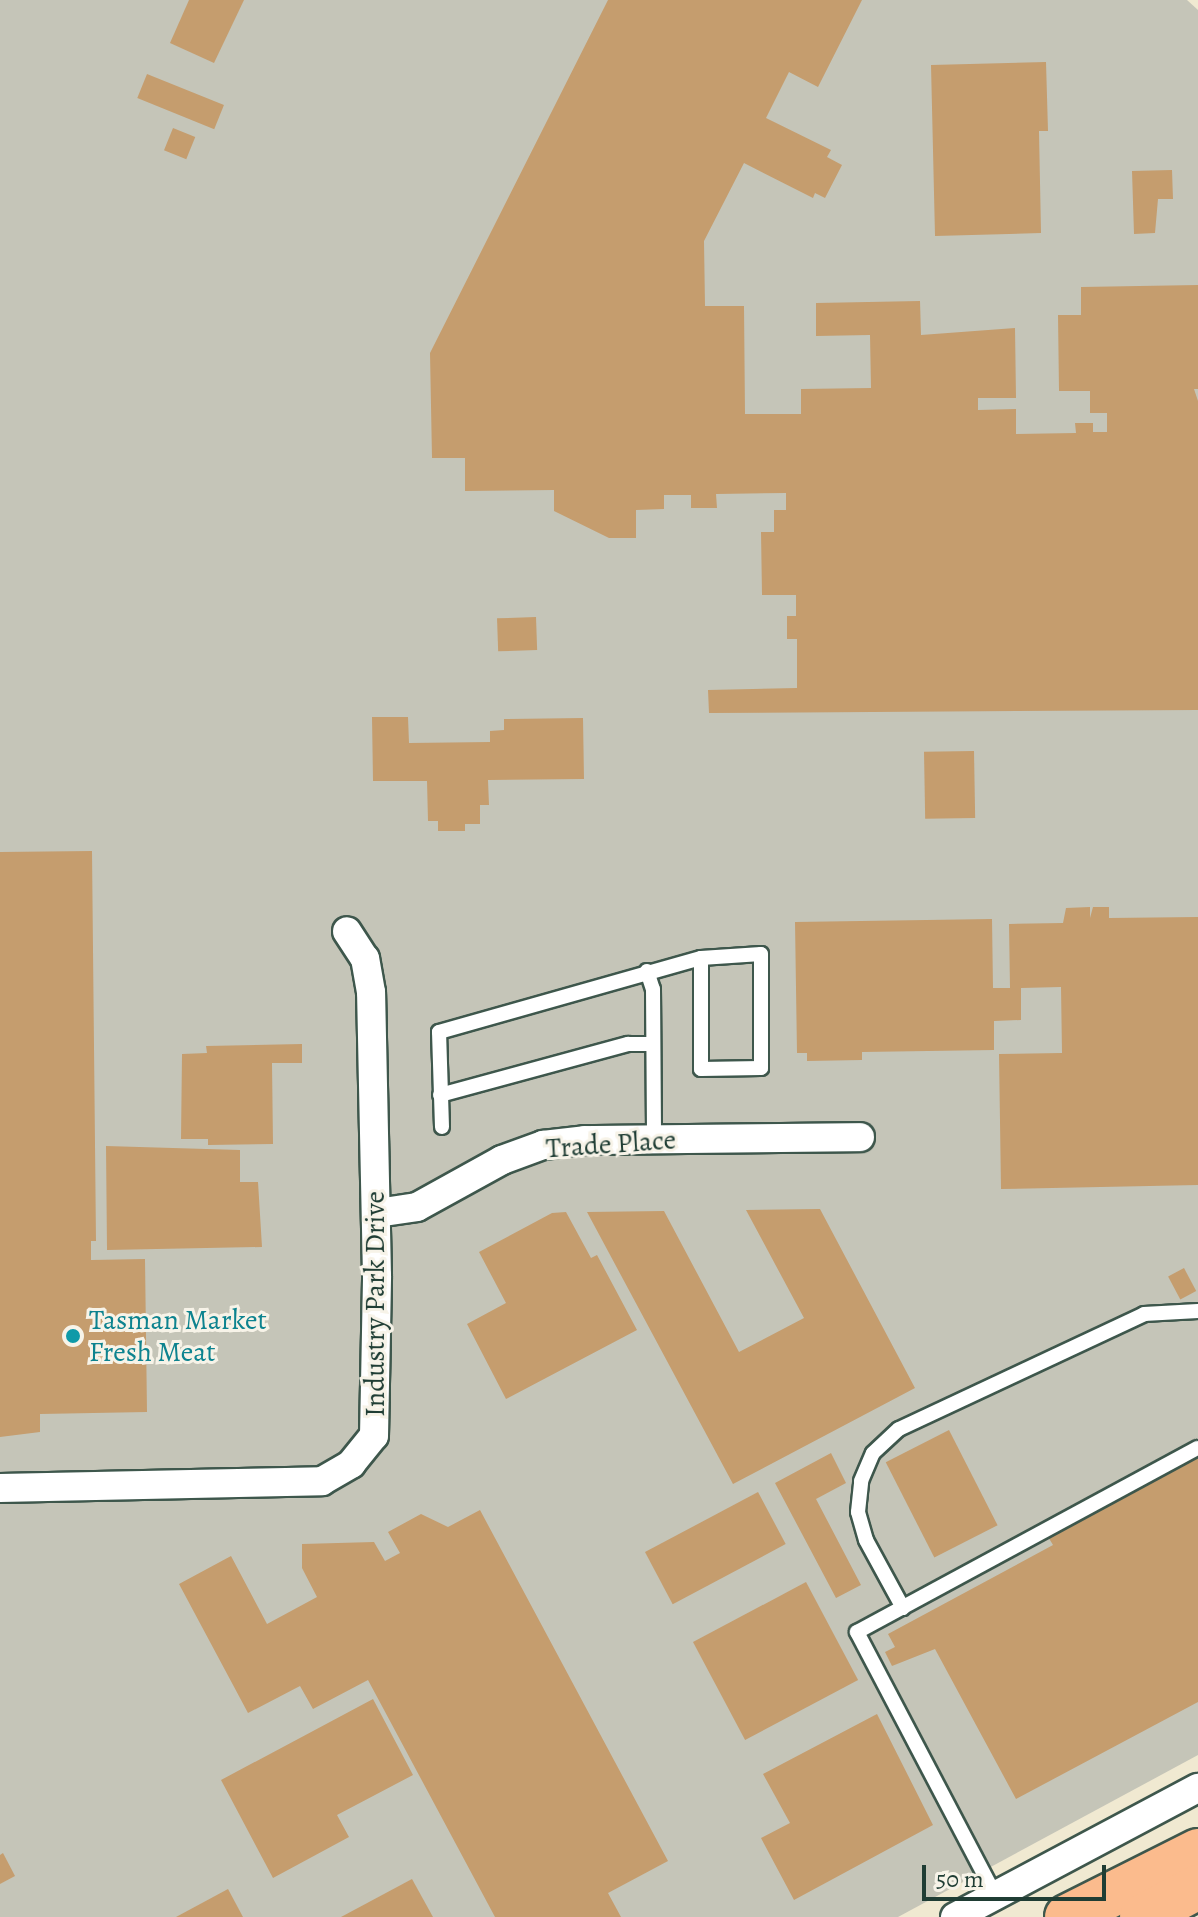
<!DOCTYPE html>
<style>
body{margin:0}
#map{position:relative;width:1198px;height:1917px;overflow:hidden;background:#f0e9d1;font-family:Alegreya,serif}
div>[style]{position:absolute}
.industrial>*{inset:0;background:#c5c5b8}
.building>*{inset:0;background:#c59d6e;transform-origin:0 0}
.roads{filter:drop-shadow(2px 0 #3e574c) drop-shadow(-2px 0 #3e574c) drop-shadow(0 2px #3e574c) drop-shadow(0 -2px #3e574c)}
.lane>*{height:14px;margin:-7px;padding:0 7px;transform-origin:7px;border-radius:7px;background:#fff}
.street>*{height:28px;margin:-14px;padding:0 14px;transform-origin:14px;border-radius:14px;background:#fff}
.highway>*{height:44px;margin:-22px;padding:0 22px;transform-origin:22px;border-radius:22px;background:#fbbb8d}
.dots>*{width:22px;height:22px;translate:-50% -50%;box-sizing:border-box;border:4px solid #f7f3e8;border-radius:50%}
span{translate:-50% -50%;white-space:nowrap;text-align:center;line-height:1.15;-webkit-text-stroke:6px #f7f3e8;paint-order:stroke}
.street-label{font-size:28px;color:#1f3d34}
.culture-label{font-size:28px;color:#0d838f}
.left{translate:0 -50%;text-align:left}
.scale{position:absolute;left:922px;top:1865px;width:184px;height:36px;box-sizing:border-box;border:4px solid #1f3d34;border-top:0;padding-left:10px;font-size:24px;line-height:28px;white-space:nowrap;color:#1f3d34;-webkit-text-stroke:6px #f7f3e8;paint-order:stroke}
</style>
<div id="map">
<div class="industrial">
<i style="clip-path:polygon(0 0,1187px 0,1198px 10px,1198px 1755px,898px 1917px,0 1917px)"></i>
</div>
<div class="building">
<i style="clip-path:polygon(189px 0,244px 0,214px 63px,170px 43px)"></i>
<i style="clip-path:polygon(608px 0,862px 0,818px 87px,789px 72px,766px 118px,831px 150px,827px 157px,842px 165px,825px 198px,815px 193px,813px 198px,744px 163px,704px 241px,705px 306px,744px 306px,745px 414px,801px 414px,801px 389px,871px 388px,870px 335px,816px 336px,816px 303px,920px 301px,921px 335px,1015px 328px,1016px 398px,978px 398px,978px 410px,1016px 409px,1016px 434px,1076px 433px,1075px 423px,1093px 423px,1093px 432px,1107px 432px,1107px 413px,1090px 413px,1090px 391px,1059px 391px,1058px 315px,1081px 315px,1081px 287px,1198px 285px,1198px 389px,1194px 389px,1198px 401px,1198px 710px,709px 713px,708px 690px,797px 688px,797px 639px,787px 639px,787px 616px,796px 616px,796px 595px,762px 595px,761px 532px,774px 532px,774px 510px,786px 510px,786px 493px,716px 494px,717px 508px,691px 508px,691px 495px,664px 495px,664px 509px,636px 510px,636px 538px,609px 538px,554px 511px,554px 490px,465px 491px,465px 458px,432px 458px,430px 353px)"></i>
<i style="clip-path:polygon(1046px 62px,1048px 131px,1039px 131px,1041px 233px,935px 236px,931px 65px)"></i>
<i style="left:147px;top:74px;width:83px;height:26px;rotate:22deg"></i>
<i style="left:173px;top:128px;width:24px;height:24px;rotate:22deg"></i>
<i style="clip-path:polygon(1172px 170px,1173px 199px,1158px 199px,1155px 233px,1134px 234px,1132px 171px)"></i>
<i style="left:536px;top:617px;width:33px;height:39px;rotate:88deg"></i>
<i style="clip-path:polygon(372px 717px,408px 717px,409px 743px,490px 742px,490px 731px,504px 730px,504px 719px,583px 718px,584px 779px,488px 780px,489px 805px,480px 805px,480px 824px,465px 824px,465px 831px,438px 831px,438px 821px,428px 821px,427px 781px,373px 781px)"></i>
<i style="left:974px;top:751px;width:67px;height:50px;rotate:89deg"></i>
<i style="clip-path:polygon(92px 851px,96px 1241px,91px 1241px,91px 1260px,145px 1259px,147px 1412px,40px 1414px,40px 1432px,0 1437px,0 852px)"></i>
<i style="clip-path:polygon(1090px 907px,1090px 918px,1093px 907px,1109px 907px,1109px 918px,1198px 917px,1198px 1185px,1001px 1189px,999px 1054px,1062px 1053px,1061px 987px,1021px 988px,1021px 1020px,994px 1021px,994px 1050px,862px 1052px,862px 1060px,807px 1061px,807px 1053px,797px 1053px,795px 922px,992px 919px,993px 988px,1010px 988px,1009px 924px,1063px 923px,1066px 908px)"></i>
<i style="clip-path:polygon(302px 1044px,302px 1063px,272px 1063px,273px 1144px,208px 1145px,208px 1139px,181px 1139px,182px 1054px,207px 1053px,206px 1046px)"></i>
<i style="clip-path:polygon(106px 1146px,240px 1150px,240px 1182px,258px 1182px,262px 1247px,107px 1250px)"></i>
<i style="clip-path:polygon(820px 1209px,915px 1388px,733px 1484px,587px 1212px,664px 1211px,739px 1352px,804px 1318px,746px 1210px)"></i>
<i style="clip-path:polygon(566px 1212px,591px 1258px,597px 1255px,637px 1330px,506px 1399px,467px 1324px,506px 1303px,479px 1252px,552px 1213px)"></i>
<i style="left:1184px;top:1268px;width:26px;height:18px;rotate:62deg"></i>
<i style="left:949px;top:1430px;width:107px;height:71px;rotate:63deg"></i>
<i style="clip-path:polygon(831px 1453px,846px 1483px,816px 1499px,861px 1585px,836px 1598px,775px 1483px)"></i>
<i style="clip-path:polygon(1198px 1455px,1198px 1702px,1016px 1799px,935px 1649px,892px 1666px,885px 1652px,895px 1647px,888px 1634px,1053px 1545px,1047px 1535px)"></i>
<i style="left:758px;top:1492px;width:59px;height:128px;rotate:62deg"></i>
<i style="clip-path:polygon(480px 1510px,668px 1861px,608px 1893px,621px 1917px,495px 1917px,368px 1680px,313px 1709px,300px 1686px,248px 1713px,179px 1584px,231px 1556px,267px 1624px,317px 1597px,302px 1568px,302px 1544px,374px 1542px,385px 1561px,400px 1553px,388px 1532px,421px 1514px,448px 1527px)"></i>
<i style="left:806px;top:1582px;width:111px;height:128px;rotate:62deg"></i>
<i style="clip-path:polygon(373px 1699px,413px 1775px,337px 1815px,349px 1837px,273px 1878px,221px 1780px)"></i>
<i style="clip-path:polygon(877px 1714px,933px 1825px,794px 1900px,761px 1838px,790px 1823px,763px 1774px)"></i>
<i style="clip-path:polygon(3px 1853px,15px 1876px,0 1884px,0 1855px)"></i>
<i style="clip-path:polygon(412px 1879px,433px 1917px,341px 1917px)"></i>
<i style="clip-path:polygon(228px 1889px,243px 1917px,176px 1917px)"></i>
</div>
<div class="roads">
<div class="lane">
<i style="left:647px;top:971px;width:19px;rotate:72deg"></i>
<i style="left:653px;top:989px;width:150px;rotate:89.6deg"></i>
<i style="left:440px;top:1095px;width:195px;rotate:-15.2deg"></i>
<i style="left:628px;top:1044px;width:25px"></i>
<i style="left:442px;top:1127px;width:95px;rotate:-91.8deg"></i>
<i style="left:439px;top:1032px;width:272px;rotate:-15.8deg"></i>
<i style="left:701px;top:958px;width:60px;rotate:-3.8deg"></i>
<i style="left:761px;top:954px;width:114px;rotate:90deg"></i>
<i style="left:761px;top:1068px;width:60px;rotate:179deg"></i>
<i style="left:701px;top:1069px;width:111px;rotate:-90deg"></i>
<i style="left:903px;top:1608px;width:77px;rotate:-118.6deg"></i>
<i style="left:866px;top:1540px;width:29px;rotate:-106deg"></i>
<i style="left:858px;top:1512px;width:31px;rotate:-84deg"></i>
<i style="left:861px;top:1481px;width:30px;rotate:-67deg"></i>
<i style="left:873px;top:1453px;width:35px;rotate:-43deg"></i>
<i style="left:899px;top:1429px;width:271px;rotate:-25.1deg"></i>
<i style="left:1144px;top:1314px;width:54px;rotate:-3.2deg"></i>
<i style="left:995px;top:1895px;width:297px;rotate:-117.7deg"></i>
<i style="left:857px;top:1632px;width:387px;rotate:-28.4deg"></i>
</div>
<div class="street">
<i style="left:377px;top:1213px;width:40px;rotate:-8.5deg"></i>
<i style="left:417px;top:1207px;width:97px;rotate:-28.9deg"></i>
<i style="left:502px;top:1160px;width:44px;rotate:-20.1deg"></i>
<i style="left:543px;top:1145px;width:42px;rotate:-6.8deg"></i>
<i style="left:585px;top:1140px;width:275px;rotate:-0.6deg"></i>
<i style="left:0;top:1488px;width:322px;rotate:-1.2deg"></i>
<i style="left:322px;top:1481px;width:34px;rotate:-30deg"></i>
<i style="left:351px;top:1464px;width:36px;rotate:-51deg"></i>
<i style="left:374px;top:1436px;width:160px;rotate:-88.9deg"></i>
<i style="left:377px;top:1276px;width:284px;rotate:-91.2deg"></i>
<i style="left:371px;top:992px;width:34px;rotate:-100deg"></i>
<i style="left:365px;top:959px;width:33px;rotate:-123deg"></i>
<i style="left:955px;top:1917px;width:275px;rotate:-28deg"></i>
</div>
<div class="highway">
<i style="left:1067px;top:1917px;width:147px;rotate:-26.7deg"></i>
<i style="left:1142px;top:1917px;width:64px;rotate:-28.2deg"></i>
</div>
</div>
<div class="dots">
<i style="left:73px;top:1336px;background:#0f9aa8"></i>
</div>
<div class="street-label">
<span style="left:611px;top:1144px;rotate:-4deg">Trade Place</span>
<span style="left:375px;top:1304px;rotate:-90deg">Industry Park Drive</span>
</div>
<div class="culture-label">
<span class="left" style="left:89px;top:1336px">Tasman Market<br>Fresh Meat</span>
</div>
<div class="scale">50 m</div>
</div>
